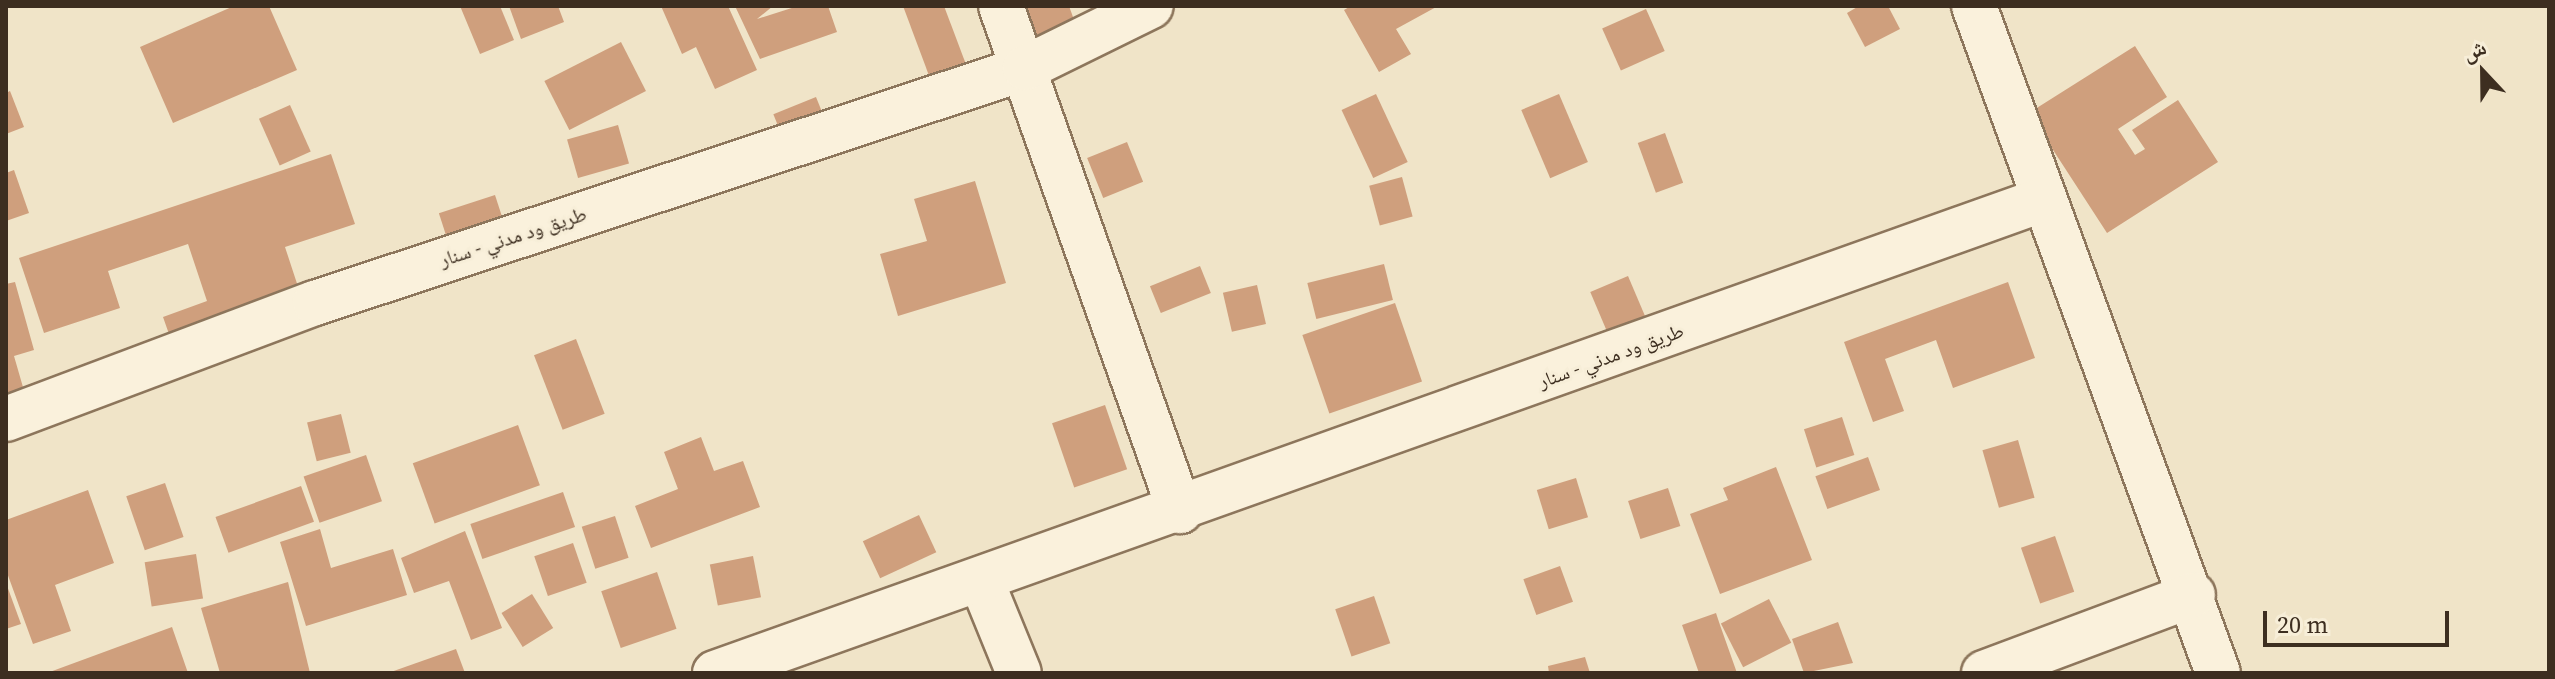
<!DOCTYPE html>
<meta charset="utf-8">
<style>
body{margin:0}
#map{position:relative;width:2555px;height:679px;overflow:hidden;background:#f0e4c8;font-family:"Source Serif 4","Noto Naskh Arabic",serif}
div>[style]{position:absolute}
.building>*{inset:0;background:#cf9f7d;transform-origin:0 0}
.roads{filter:drop-shadow(2px 0 #8d765c) drop-shadow(-2px 0 #8d765c) drop-shadow(0 2px #8d765c) drop-shadow(0 -2px #8d765c)}
.street>*{height:44px;margin:-22px;padding:0 22px;transform-origin:22px;border-radius:22px;background:#faf1dc}
span{translate:-50% -50%;white-space:nowrap;text-align:center;line-height:1.15;-webkit-text-stroke:6px #f7eed8;paint-order:stroke}
.street-label{font-size:20px;color:#3d2e20}
.frame{position:absolute;inset:0;border:8px solid #3d2e20;pointer-events:none}
.north{position:absolute;left:2443px;top:32px;width:80px;height:80px;-webkit-text-stroke:6px #f7eed8;paint-order:stroke;rotate:338deg;font-size:22px;font-weight:700;line-height:32px;text-align:center;color:#3d2e20}
.north::after{content:'';display:block;margin:auto;width:28px;height:36px;background:#3d2e20;clip-path:polygon(50% 0,100% 100%,50% 72%,0 100%)}
.scale{position:absolute;left:2263px;top:611px;width:186px;height:36px;box-sizing:border-box;border:4px solid #3d2e20;border-top:0;padding-left:10px;font-size:24px;line-height:28px;white-space:nowrap;color:#3d2e20;-webkit-text-stroke:6px #f7eed8;paint-order:stroke}
</style>
<div id="map">
<div class="building">
<i style="clip-path:polygon(234px 6px,269px 6px,297px 70px,173px 123px,140px 47px)"></i>
<i style="clip-path:polygon(460px 6px,500px 6px,514px 40px,480px 54px)"></i>
<i style="clip-path:polygon(509px 6px,558px 6px,564px 22px,521px 39px)"></i>
<i style="clip-path:polygon(661px 6px,728px 6px,757px 70px,715px 89px,696px 47px,682px 54px)"></i>
<i style="clip-path:polygon(735px 6px,773px 6px,757px 19px,798px 6px,828px 6px,837px 32px,760px 59px)"></i>
<i style="clip-path:polygon(903px 6px,944px 6px,970px 75px,934px 89px)"></i>
<i style="clip-path:polygon(1017px 6px,1069px 6px,1081px 39px,1036px 56px)"></i>
<i style="clip-path:polygon(1351px 6px,1438px 6px,1396px 29px,1411px 54px,1379px 72px,1344px 10px)"></i>
<i style="clip-path:polygon(1859px 6px,1888px 6px,1900px 29px,1865px 47px,1847px 13px)"></i>
<i style="left:1646px;top:9px;width:46px;height:48px;rotate:66deg"></i>
<i style="left:621px;top:42px;width:55px;height:86px;rotate:63deg"></i>
<i style="clip-path:polygon(2135px 46px,2167px 97px,2118px 129px,2135px 155px,2145px 149px,2132px 130px,2178px 100px,2218px 162px,2107px 233px,2029px 113px)"></i>
<i style="clip-path:polygon(10px 91px,24px 127px,6px 134px,6px 93px)"></i>
<i style="left:1376px;top:94px;width:75px;height:38px;rotate:65deg"></i>
<i style="left:1559px;top:94px;width:74px;height:41px;rotate:67deg"></i>
<i style="left:816px;top:97px;width:32px;height:46px;rotate:68deg"></i>
<i style="left:290px;top:105px;width:51px;height:34px;rotate:66deg"></i>
<i style="left:618px;top:125px;width:40px;height:53px;rotate:74deg"></i>
<i style="left:1665px;top:133px;width:53px;height:29px;rotate:70deg"></i>
<i style="left:1127px;top:142px;width:43px;height:43px;rotate:68deg"></i>
<i style="clip-path:polygon(331px 154px,355px 224px,285px 247px,306px 311px,176px 354px,163px 317px,207px 301px,188px 244px,108px 271px,120px 308px,44px 333px,19px 258px)"></i>
<i style="clip-path:polygon(14px 170px,29px 213px,6px 221px,6px 173px)"></i>
<i style="left:1402px;top:177px;width:41px;height:34px;rotate:75deg"></i>
<i style="clip-path:polygon(975px 181px,1006px 283px,898px 316px,880px 254px,927px 241px,914px 199px)"></i>
<i style="left:495px;top:195px;width:32px;height:59px;rotate:72deg"></i>
<i style="left:1384px;top:264px;width:37px;height:79px;rotate:76deg"></i>
<i style="left:1200px;top:266px;width:29px;height:54px;rotate:68deg"></i>
<i style="left:1628px;top:276px;width:74px;height:41px;rotate:67deg"></i>
<i style="clip-path:polygon(15px 282px,34px 350px,14px 356px,29px 408px,6px 414px,6px 284px)"></i>
<i style="clip-path:polygon(2008px 282px,2035px 358px,1953px 388px,1936px 340px,1885px 359px,1904px 411px,1873px 422px,1844px 342px)"></i>
<i style="left:1257px;top:285px;width:40px;height:35px;rotate:77deg"></i>
<i style="left:1395px;top:303px;width:83px;height:98px;rotate:71deg"></i>
<i style="left:576px;top:339px;width:80px;height:45px;rotate:69deg"></i>
<i style="left:1105px;top:405px;width:68px;height:56px;rotate:71deg"></i>
<i style="left:341px;top:414px;width:40px;height:35px;rotate:76deg"></i>
<i style="left:1842px;top:417px;width:40px;height:40px;rotate:72deg"></i>
<i style="left:518px;top:425px;width:64px;height:112px;rotate:70deg"></i>
<i style="clip-path:polygon(701px 437px,714px 471px,743px 461px,760px 507px,651px 548px,635px 506px,678px 489px,664px 452px)"></i>
<i style="left:2018px;top:440px;width:60px;height:37px;rotate:74deg"></i>
<i style="left:366px;top:455px;width:49px;height:66px;rotate:71deg"></i>
<i style="left:1868px;top:457px;width:35px;height:56px;rotate:70deg"></i>
<i style="clip-path:polygon(1776px 467px,1812px 560px,1720px 594px,1690px 514px,1728px 500px,1723px 488px)"></i>
<i style="left:1576px;top:478px;width:41px;height:41px;rotate:73deg"></i>
<i style="left:165px;top:483px;width:57px;height:41px;rotate:71deg"></i>
<i style="left:301px;top:486px;width:38px;height:91px;rotate:70deg"></i>
<i style="left:1668px;top:488px;width:40px;height:42px;rotate:72deg"></i>
<i style="clip-path:polygon(88px 490px,114px 563px,55px 585px,71px 631px,33px 644px,6px 570px,6px 520px)"></i>
<i style="left:563px;top:492px;width:37px;height:98px;rotate:71deg"></i>
<i style="left:919px;top:515px;width:41px;height:62px;rotate:65deg"></i>
<i style="left:615px;top:516px;width:44px;height:35px;rotate:72deg"></i>
<i style="clip-path:polygon(320px 529px,331px 568px,393px 549px,407px 595px,306px 626px,280px 542px)"></i>
<i style="clip-path:polygon(465px 531px,502px 628px,471px 640px,449px 581px,414px 593px,401px 558px)"></i>
<i style="left:2055px;top:536px;width:59px;height:36px;rotate:71deg"></i>
<i style="left:573px;top:543px;width:42px;height:41px;rotate:71deg"></i>
<i style="left:196px;top:554px;width:45px;height:52px;rotate:81deg"></i>
<i style="left:753px;top:556px;width:42px;height:44px;rotate:79deg"></i>
<i style="left:1560px;top:566px;width:38px;height:39px;rotate:70deg"></i>
<i style="left:657px;top:572px;width:60px;height:59px;rotate:71deg"></i>
<i style="clip-path:polygon(288px 582px,310px 673px,220px 673px,201px 608px)"></i>
<i style="clip-path:polygon(6px 583px,21px 624px,6px 629px)"></i>
<i style="left:532px;top:594px;width:40px;height:36px;rotate:58deg"></i>
<i style="left:1374px;top:596px;width:50px;height:41px;rotate:71deg"></i>
<i style="left:1769px;top:599px;width:49px;height:54px;rotate:63deg"></i>
<i style="clip-path:polygon(1716px 613px,1720px 625px,1737px 673px,1699px 673px,1682px 625px)"></i>
<i style="clip-path:polygon(1838px 622px,1853px 663px,1804px 673px,1792px 639px)"></i>
<i style="clip-path:polygon(172px 627px,188px 673px,47px 673px)"></i>
<i style="clip-path:polygon(456px 649px,465px 673px,388px 673px)"></i>
<i style="clip-path:polygon(1585px 657px,1590px 673px,1549px 673px,1548px 666px)"></i>
</div>
<div class="roads">
<div class="street">
<i style="left:1001px;top:6px;width:536px;rotate:70.48deg"></i>
<i style="left:1974px;top:6px;width:710px;rotate:69.91deg"></i>
<i style="left:6px;top:419px;width:330px;rotate:-20.6deg"></i>
<i style="left:315px;top:303px;width:748px;rotate:-18.31deg"></i>
<i style="left:1025px;top:68px;width:140px;rotate:-26.2deg"></i>
<i style="left:981px;top:580px;width:100px;rotate:67.8deg"></i>
<i style="left:715px;top:673px;width:1409px;rotate:-19.62deg"></i>
<i style="left:1984px;top:673px;width:223px;rotate:-20.5deg"></i>
</div>
</div>
<div class="street-label">
<span style="left:513px;top:237px;rotate:-18deg">طريق ود مدني - سنار</span>
<span style="left:1611px;top:356px;rotate:-20deg">طريق ود مدني - سنار</span>
</div>
<div class="frame"></div>
<div class="north">ش</div>
<div class="scale">20 m</div>
</div>
